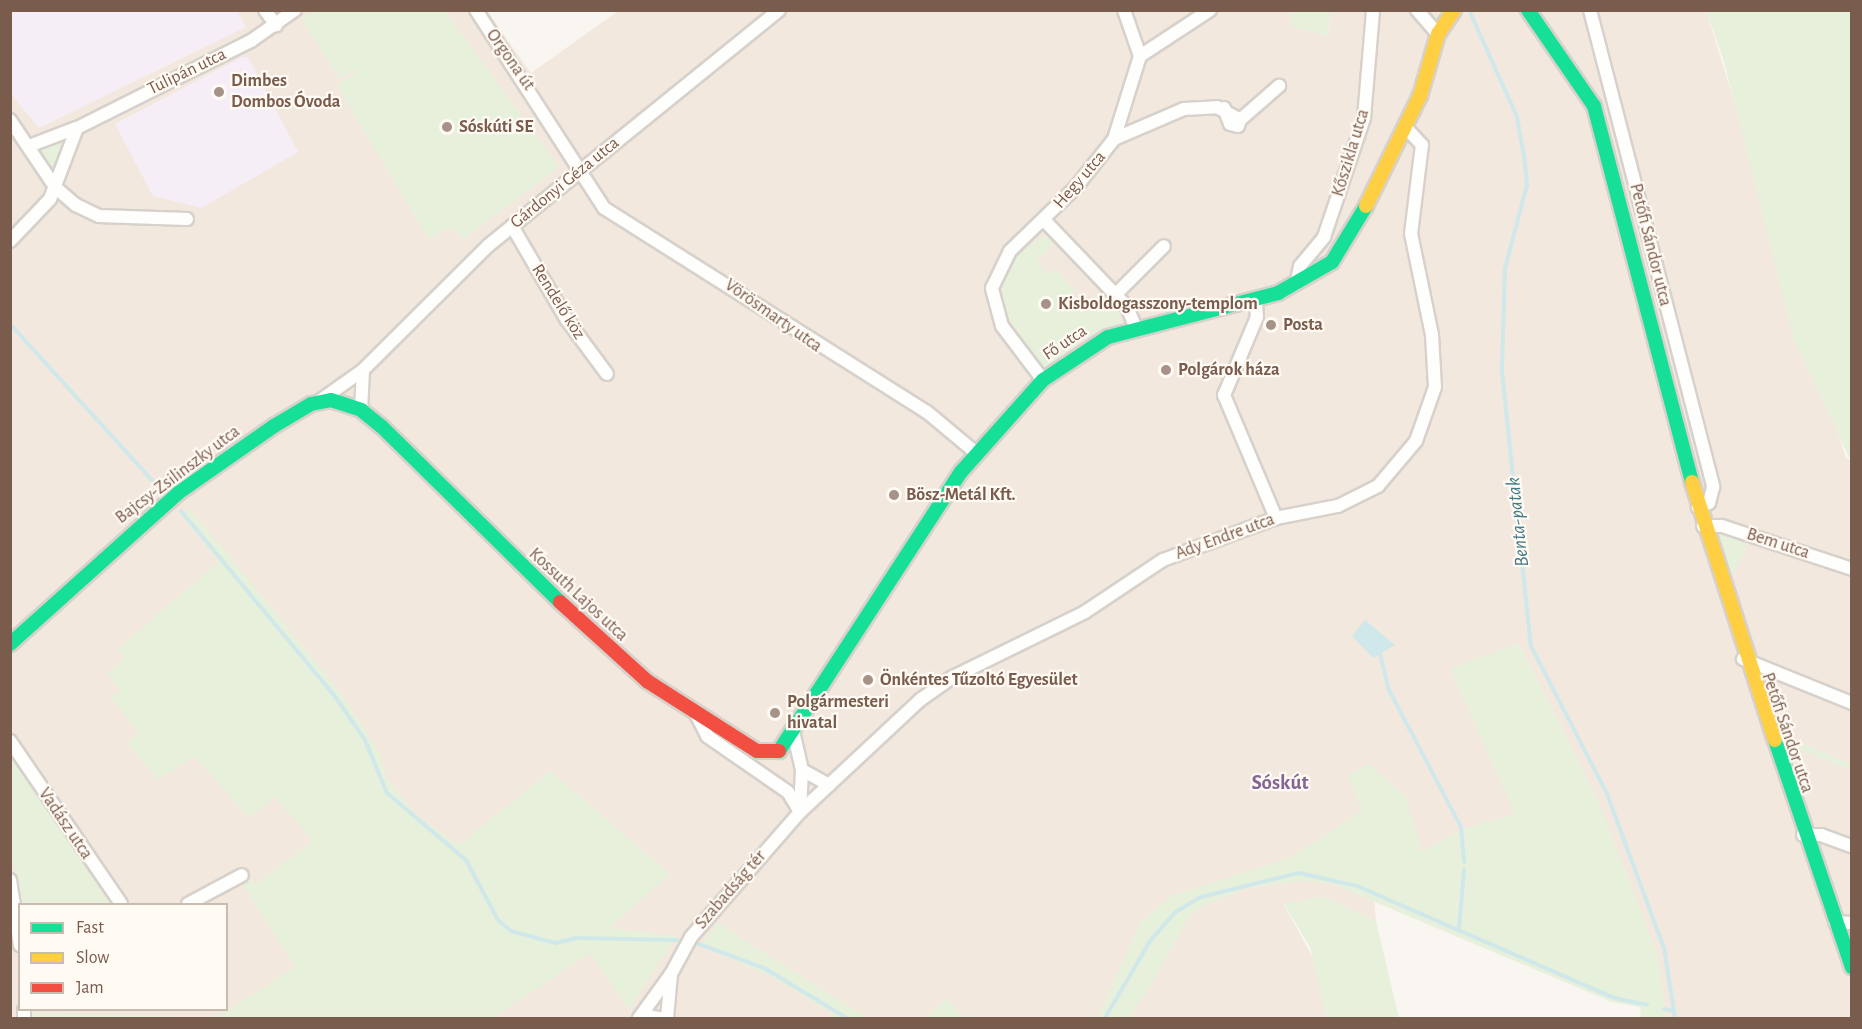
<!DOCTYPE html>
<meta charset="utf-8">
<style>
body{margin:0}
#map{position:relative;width:1862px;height:1029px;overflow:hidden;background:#f9f5f0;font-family:"Alegreya Sans",sans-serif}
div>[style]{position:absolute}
.residential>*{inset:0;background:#f2e8de}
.education>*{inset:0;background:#f6eef6}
.green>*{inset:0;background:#e7f0db}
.water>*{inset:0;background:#d0e8ea}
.stream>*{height:4px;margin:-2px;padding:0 2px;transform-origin:2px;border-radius:2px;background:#d0e8ea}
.roads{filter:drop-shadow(2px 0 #d7d1cb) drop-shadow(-2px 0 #d7d1cb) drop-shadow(0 2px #d7d1cb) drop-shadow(0 -2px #d7d1cb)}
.street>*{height:12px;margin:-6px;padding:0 6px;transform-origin:6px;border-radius:6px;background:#fefefd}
.fast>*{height:14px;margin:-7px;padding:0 7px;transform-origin:7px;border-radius:7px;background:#16e098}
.slow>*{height:14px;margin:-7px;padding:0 7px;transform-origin:7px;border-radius:7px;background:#ffcf43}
.jam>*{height:14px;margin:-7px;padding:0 7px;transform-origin:7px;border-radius:7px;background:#f24e42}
.dots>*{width:16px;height:16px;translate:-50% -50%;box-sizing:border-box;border:3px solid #fffaf3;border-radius:50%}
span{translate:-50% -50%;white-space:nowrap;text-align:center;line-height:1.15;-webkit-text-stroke:4.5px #fffaf3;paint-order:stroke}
.street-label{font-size:18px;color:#7a5c4d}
.poi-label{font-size:18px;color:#7a5c4d;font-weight:700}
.left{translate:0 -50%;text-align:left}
.water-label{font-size:20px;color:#437c86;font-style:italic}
.quarter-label{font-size:21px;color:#846695;font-weight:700}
.frame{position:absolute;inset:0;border:12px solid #7a5c4d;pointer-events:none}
.legend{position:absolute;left:18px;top:903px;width:210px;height:108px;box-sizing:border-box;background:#fffaf3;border:2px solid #cabbb1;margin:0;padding:8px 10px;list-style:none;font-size:18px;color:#7a5c4d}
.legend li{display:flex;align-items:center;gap:12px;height:30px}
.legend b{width:30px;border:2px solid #cabbb1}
</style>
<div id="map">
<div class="residential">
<i style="clip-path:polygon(evenodd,1290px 10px,1292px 26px,1328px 36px,1330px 11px,1706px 11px,1846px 458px,1851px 461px,1851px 1018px,1666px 1018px,1661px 1002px,1372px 880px,1376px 921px,1325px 897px,1284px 905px,1346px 1018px,11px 1018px,10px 11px,487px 11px,531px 73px,618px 11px,1290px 10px,20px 904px,226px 904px,226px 1010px,20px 1010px,20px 904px)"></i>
</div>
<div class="education">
<i style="clip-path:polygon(10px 11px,237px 11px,246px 27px,39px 128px,11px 94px)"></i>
<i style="clip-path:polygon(242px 57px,248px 57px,298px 152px,201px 208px,153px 196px,115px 124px)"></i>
</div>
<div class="green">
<i style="clip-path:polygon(313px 10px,445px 11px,559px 167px,463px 239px,450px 227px,429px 240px,337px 85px,367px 65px,339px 78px,301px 18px)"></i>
<i style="clip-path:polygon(1290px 11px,1330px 11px,1328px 36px,1292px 26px)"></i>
<i style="clip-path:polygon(1706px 11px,1851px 11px,1851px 461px,1793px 338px,1723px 58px)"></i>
<i style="clip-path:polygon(64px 140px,56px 166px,50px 166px,39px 149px)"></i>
<i style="clip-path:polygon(1048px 235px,1056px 242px,1036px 261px,1049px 275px,1055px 269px,1075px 290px,1069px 295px,1082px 309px,1102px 290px,1117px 306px,1121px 324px,1082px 340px,1045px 370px,1005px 317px,999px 291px,1021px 249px)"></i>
<i style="clip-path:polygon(191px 509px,342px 694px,378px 750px,387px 778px,417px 816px,459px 845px,550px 771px,670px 874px,609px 928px,676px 936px,629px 1010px,590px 953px,493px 1018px,35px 1018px,34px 1013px,216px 1018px,295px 967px,241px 882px,248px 876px,256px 884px,313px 841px,275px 797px,249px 818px,194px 756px,158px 780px,127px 742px,139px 733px,111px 698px,121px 690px,107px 674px,125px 659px,117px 649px,219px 562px,180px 514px)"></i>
<i style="clip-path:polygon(1719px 531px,1750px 540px,1732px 576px,1724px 575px,1714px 537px)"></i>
<i style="clip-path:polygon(1519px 643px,1598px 801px,1658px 956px,1666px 1018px,1641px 1018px,1640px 1007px,1612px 1002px,1330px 883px,1299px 881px,1245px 889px,1201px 907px,1190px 914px,1145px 996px,1127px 1018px,1097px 1018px,1141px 922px,1171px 896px,1292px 857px,1362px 811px,1348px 775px,1369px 764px,1406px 797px,1422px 852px,1460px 830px,1515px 814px,1450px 669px)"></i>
<i style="clip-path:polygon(1798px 741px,1851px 764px,1851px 770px,1795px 748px)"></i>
<i style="clip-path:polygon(10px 747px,94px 876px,115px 904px,20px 904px,11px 851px)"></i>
<i style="clip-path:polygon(1325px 897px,1376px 921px,1399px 1018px,1326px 1018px,1310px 947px,1284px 904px)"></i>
<i style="clip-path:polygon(718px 923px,851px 1008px,868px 1018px,831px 1018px,830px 1012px,768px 975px,700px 946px)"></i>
<i style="clip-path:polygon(947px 998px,964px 1018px,926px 1018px)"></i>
</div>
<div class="water">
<i style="clip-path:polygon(1365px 620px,1395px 645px,1373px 658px,1352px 636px)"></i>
</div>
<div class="stream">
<i style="left:1469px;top:10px;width:117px;rotate:65.8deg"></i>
<i style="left:1517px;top:117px;width:39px;rotate:80deg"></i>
<i style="left:1524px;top:155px;width:30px;rotate:84deg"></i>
<i style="left:1527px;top:185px;width:86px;rotate:104.8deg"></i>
<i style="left:1505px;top:268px;width:104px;rotate:91.7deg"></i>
<i style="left:1502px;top:372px;width:276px;rotate:84deg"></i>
<i style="left:1531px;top:646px;width:166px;rotate:62.8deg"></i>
<i style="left:1607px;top:794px;width:164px;rotate:69.7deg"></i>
<i style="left:1664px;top:948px;width:71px;rotate:81.1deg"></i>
<i style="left:10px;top:324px;width:212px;rotate:47.7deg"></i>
<i style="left:181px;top:511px;width:239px;rotate:50.3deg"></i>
<i style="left:334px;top:695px;width:55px;rotate:55.4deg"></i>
<i style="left:365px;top:740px;width:57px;rotate:67.5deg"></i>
<i style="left:387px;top:793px;width:104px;rotate:40.3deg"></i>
<i style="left:466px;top:860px;width:68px;rotate:61.9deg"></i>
<i style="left:498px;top:920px;width:17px;rotate:40deg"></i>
<i style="left:511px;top:931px;width:46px;rotate:15.3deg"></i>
<i style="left:555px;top:943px;width:22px;rotate:-13deg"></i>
<i style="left:576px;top:938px;width:101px;rotate:1.1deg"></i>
<i style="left:1380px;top:654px;width:37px;rotate:76deg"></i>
<i style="left:1389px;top:690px;width:155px;rotate:62.3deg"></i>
<i style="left:1461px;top:827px;width:35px;rotate:85deg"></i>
<i style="left:1459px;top:930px;width:61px;rotate:-85.3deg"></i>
<i style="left:699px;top:944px;width:69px;rotate:20.3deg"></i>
<i style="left:764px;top:968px;width:97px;rotate:31.1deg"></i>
<i style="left:1664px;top:1009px;width:10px;rotate:11deg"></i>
<i style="left:1105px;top:1018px;width:89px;rotate:-59.7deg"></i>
<i style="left:1150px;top:941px;width:37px;rotate:-49deg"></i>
<i style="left:1174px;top:913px;width:31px;rotate:-31deg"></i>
<i style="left:1201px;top:897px;width:101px;rotate:-13.8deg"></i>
<i style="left:1299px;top:873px;width:59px;rotate:12.6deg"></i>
<i style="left:1357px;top:886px;width:281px;rotate:23.5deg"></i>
<i style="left:1615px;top:998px;width:33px;rotate:12deg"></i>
</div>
<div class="roads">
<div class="street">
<i style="left:265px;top:10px;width:19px;rotate:54deg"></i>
<i style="left:476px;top:10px;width:236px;rotate:57.1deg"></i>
<i style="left:604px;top:208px;width:382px;rotate:32.3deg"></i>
<i style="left:927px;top:412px;width:62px;rotate:39.8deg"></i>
<i style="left:1417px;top:10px;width:32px;rotate:49deg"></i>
<i style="left:1590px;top:10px;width:493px;rotate:75.5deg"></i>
<i style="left:1713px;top:487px;width:16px;rotate:104deg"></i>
<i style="left:1709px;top:503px;width:12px;rotate:160deg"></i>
<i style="left:1140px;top:56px;width:84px;rotate:-33.3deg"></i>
<i style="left:1224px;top:108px;width:17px;rotate:69deg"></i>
<i style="left:1230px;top:124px;width:8px;rotate:14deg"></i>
<i style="left:1238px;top:126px;width:6px;rotate:-72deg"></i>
<i style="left:10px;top:120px;width:81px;rotate:56.1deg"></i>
<i style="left:55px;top:187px;width:28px;rotate:41deg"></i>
<i style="left:76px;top:205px;width:25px;rotate:26deg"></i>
<i style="left:99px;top:216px;width:88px;rotate:2deg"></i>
<i style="left:1114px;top:139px;width:76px;rotate:-23.2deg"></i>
<i style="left:1184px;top:109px;width:33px;rotate:-3deg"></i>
<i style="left:1217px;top:107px;width:26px;rotate:29deg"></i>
<i style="left:1240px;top:120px;width:52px;rotate:-41.1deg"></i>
<i style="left:29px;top:146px;width:50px;rotate:-21deg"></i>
<i style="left:1044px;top:220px;width:120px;rotate:46.3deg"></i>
<i style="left:1127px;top:307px;width:23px;rotate:67deg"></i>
<i style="left:512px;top:226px;width:109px;rotate:59.7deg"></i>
<i style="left:567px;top:320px;width:67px;rotate:53.5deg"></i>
<i style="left:10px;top:241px;width:58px;rotate:-46.4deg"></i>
<i style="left:50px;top:199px;width:76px;rotate:-69.2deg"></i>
<i style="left:77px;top:128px;width:195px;rotate:-26.6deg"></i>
<i style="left:251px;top:41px;width:54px;rotate:-35.2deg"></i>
<i style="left:1296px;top:284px;width:18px;rotate:-77deg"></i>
<i style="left:1300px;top:266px;width:38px;rotate:-50deg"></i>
<i style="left:1324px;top:237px;width:126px;rotate:-71.4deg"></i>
<i style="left:1364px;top:118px;width:108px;rotate:-85.2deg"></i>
<i style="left:1115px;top:295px;width:69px;rotate:-45deg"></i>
<i style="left:1256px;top:300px;width:17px;rotate:87deg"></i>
<i style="left:1257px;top:317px;width:85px;rotate:112.9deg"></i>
<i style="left:1224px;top:395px;width:134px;rotate:67.1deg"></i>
<i style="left:1043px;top:380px;width:68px;rotate:-127.2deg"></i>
<i style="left:1002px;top:326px;width:39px;rotate:-105deg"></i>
<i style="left:992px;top:288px;width:41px;rotate:-64.1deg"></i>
<i style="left:1010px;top:251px;width:92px;rotate:-44.1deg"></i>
<i style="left:1076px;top:187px;width:61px;rotate:-51.6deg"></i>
<i style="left:1114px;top:139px;width:87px;rotate:-72.6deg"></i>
<i style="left:1140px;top:56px;width:49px;rotate:-109.2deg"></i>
<i style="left:321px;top:400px;width:52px;rotate:-35.5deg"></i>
<i style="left:363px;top:370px;width:177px;rotate:-44.8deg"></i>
<i style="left:489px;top:245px;width:373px;rotate:-39deg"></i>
<i style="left:361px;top:410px;width:40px;rotate:-87.1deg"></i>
<i style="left:1703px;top:526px;width:19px"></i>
<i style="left:1722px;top:526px;width:137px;rotate:18.3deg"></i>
<i style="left:1743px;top:659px;width:118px;rotate:22deg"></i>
<i style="left:695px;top:712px;width:27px;rotate:63deg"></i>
<i style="left:707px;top:736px;width:98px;rotate:34.7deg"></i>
<i style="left:788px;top:792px;width:23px;rotate:59deg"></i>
<i style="left:800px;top:812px;width:164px;rotate:-43deg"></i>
<i style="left:920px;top:700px;width:38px;rotate:-35deg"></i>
<i style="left:951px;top:678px;width:149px;rotate:-26.2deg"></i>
<i style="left:1085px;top:612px;width:94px;rotate:-33.7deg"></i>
<i style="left:1163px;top:560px;width:121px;rotate:-20.4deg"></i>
<i style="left:1276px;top:518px;width:63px;rotate:-11deg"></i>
<i style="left:1338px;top:506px;width:45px;rotate:-26.6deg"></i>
<i style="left:1378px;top:486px;width:59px;rotate:-49.8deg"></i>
<i style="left:1416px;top:441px;width:57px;rotate:-70.6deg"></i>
<i style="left:1435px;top:387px;width:52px;rotate:-93.3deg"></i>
<i style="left:1432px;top:335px;width:103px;rotate:-101.7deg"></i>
<i style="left:1411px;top:234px;width:90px;rotate:-83deg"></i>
<i style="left:1422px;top:145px;width:23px;rotate:-133deg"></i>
<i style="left:10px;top:741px;width:197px;rotate:55.7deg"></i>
<i style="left:802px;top:770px;width:31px;rotate:29deg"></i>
<i style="left:1803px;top:835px;width:18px"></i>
<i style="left:1821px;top:835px;width:33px;rotate:20deg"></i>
<i style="left:10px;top:880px;width:66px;rotate:81.3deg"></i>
<i style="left:188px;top:904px;width:61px;rotate:-28.2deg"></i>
<i style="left:1835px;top:922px;width:17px;rotate:3deg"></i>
<i style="left:642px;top:1015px;width:17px;rotate:10deg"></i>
<i style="left:24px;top:1018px;width:8px;rotate:-90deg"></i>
<i style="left:639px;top:1018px;width:54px;rotate:-54deg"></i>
<i style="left:667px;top:1018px;width:44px;rotate:-84.8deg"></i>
<i style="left:671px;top:974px;width:42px;rotate:-61.6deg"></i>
<i style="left:691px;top:937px;width:166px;rotate:-48.9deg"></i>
<i style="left:800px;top:812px;width:42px;rotate:-87.3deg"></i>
<i style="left:802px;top:770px;width:36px;rotate:-103deg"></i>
</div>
<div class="fast">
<i style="left:1528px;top:10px;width:116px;rotate:55.5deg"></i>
<i style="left:1594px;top:106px;width:389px;rotate:75.4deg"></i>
<i style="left:10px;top:644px;width:226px;rotate:-41.9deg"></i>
<i style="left:178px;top:493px;width:117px;rotate:-34.9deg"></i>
<i style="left:274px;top:426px;width:43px;rotate:-30.7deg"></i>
<i style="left:311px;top:404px;width:20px;rotate:-11deg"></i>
<i style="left:331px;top:400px;width:32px;rotate:18deg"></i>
<i style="left:361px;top:410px;width:27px;rotate:39deg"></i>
<i style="left:382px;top:427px;width:250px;rotate:44.5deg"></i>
<i style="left:1775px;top:740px;width:240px;rotate:71.3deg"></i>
<i style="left:779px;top:751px;width:333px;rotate:-56.9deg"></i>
<i style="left:961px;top:472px;width:123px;rotate:-48.3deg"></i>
<i style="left:1043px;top:380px;width:78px;rotate:-33.5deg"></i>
<i style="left:1108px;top:337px;width:176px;rotate:-14.5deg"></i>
<i style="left:1278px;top:293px;width:62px;rotate:-29.9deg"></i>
<i style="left:1332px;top:262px;width:66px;rotate:-58.7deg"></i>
</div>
<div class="slow">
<i style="left:1366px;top:206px;width:123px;rotate:-63.9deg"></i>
<i style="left:1420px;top:96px;width:65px;rotate:-73.8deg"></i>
<i style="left:1438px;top:34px;width:29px;rotate:-56deg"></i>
<i style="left:1692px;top:482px;width:271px;rotate:72.2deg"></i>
</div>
<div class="jam">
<i style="left:560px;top:602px;width:118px;rotate:42.2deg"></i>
<i style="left:647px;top:681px;width:130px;rotate:32.5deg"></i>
<i style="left:757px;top:751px;width:22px"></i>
</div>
</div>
<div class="dots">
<i style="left:219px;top:92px;background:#a69286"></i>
<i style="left:447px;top:127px;background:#a69286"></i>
<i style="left:1046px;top:304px;background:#a69286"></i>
<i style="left:1271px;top:325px;background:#a69286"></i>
<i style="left:1166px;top:370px;background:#a69286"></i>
<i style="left:894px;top:495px;background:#a69286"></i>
<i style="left:868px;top:680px;background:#a69286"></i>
<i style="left:775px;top:713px;background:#a69286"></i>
</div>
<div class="street-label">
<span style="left:510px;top:60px;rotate:55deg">Orgona út</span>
<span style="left:187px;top:72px;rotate:-26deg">Tulipán utca</span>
<span style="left:1351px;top:153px;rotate:-73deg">Kőszikla utca</span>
<span style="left:1080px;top:180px;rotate:-49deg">Hegy utca</span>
<span style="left:565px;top:183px;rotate:-39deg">Gárdonyi Géza utca</span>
<span style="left:1650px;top:245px;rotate:76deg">Petőfi Sándor utca</span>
<span style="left:558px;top:302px;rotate:58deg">Rendelő köz</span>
<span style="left:773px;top:316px;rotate:35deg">Vörösmarty utca</span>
<span style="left:1065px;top:343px;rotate:-34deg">Fő utca</span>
<span style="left:178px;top:475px;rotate:-37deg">Bajcsy-Zsilinszky utca</span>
<span style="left:1225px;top:537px;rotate:-20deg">Ady Endre utca</span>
<span style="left:1778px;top:544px;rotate:18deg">Bem utca</span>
<span style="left:578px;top:595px;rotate:43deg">Kossuth Lajos utca</span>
<span style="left:1787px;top:733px;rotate:71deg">Petőfi Sándor utca</span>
<span style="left:65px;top:824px;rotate:56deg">Vadász utca</span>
<span style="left:731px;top:890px;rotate:-49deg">Szabadság tér</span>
</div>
<div class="poi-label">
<span class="left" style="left:231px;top:92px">Dimbes<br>Dombos Óvoda</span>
<span class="left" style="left:459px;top:127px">Sóskúti SE</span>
<span class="left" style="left:1058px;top:304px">Kisboldogasszony-templom</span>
<span class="left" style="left:1283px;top:325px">Posta</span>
<span class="left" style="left:1178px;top:370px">Polgárok háza</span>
<span class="left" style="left:906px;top:495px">Bösz-Metál Kft.</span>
<span class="left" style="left:880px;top:680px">Önkéntes Tűzoltó Egyesület</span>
<span class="left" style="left:787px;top:713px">Polgármesteri<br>hivatal</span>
</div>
<div class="water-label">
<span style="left:1518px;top:522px;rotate:-96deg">Benta-patak</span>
</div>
<div class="quarter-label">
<span style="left:1280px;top:783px">Sóskút</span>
</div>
<div class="frame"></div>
<ul class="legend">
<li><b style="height:8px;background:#16e098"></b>Fast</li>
<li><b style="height:8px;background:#ffcf43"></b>Slow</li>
<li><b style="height:8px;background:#f24e42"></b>Jam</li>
</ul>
</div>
